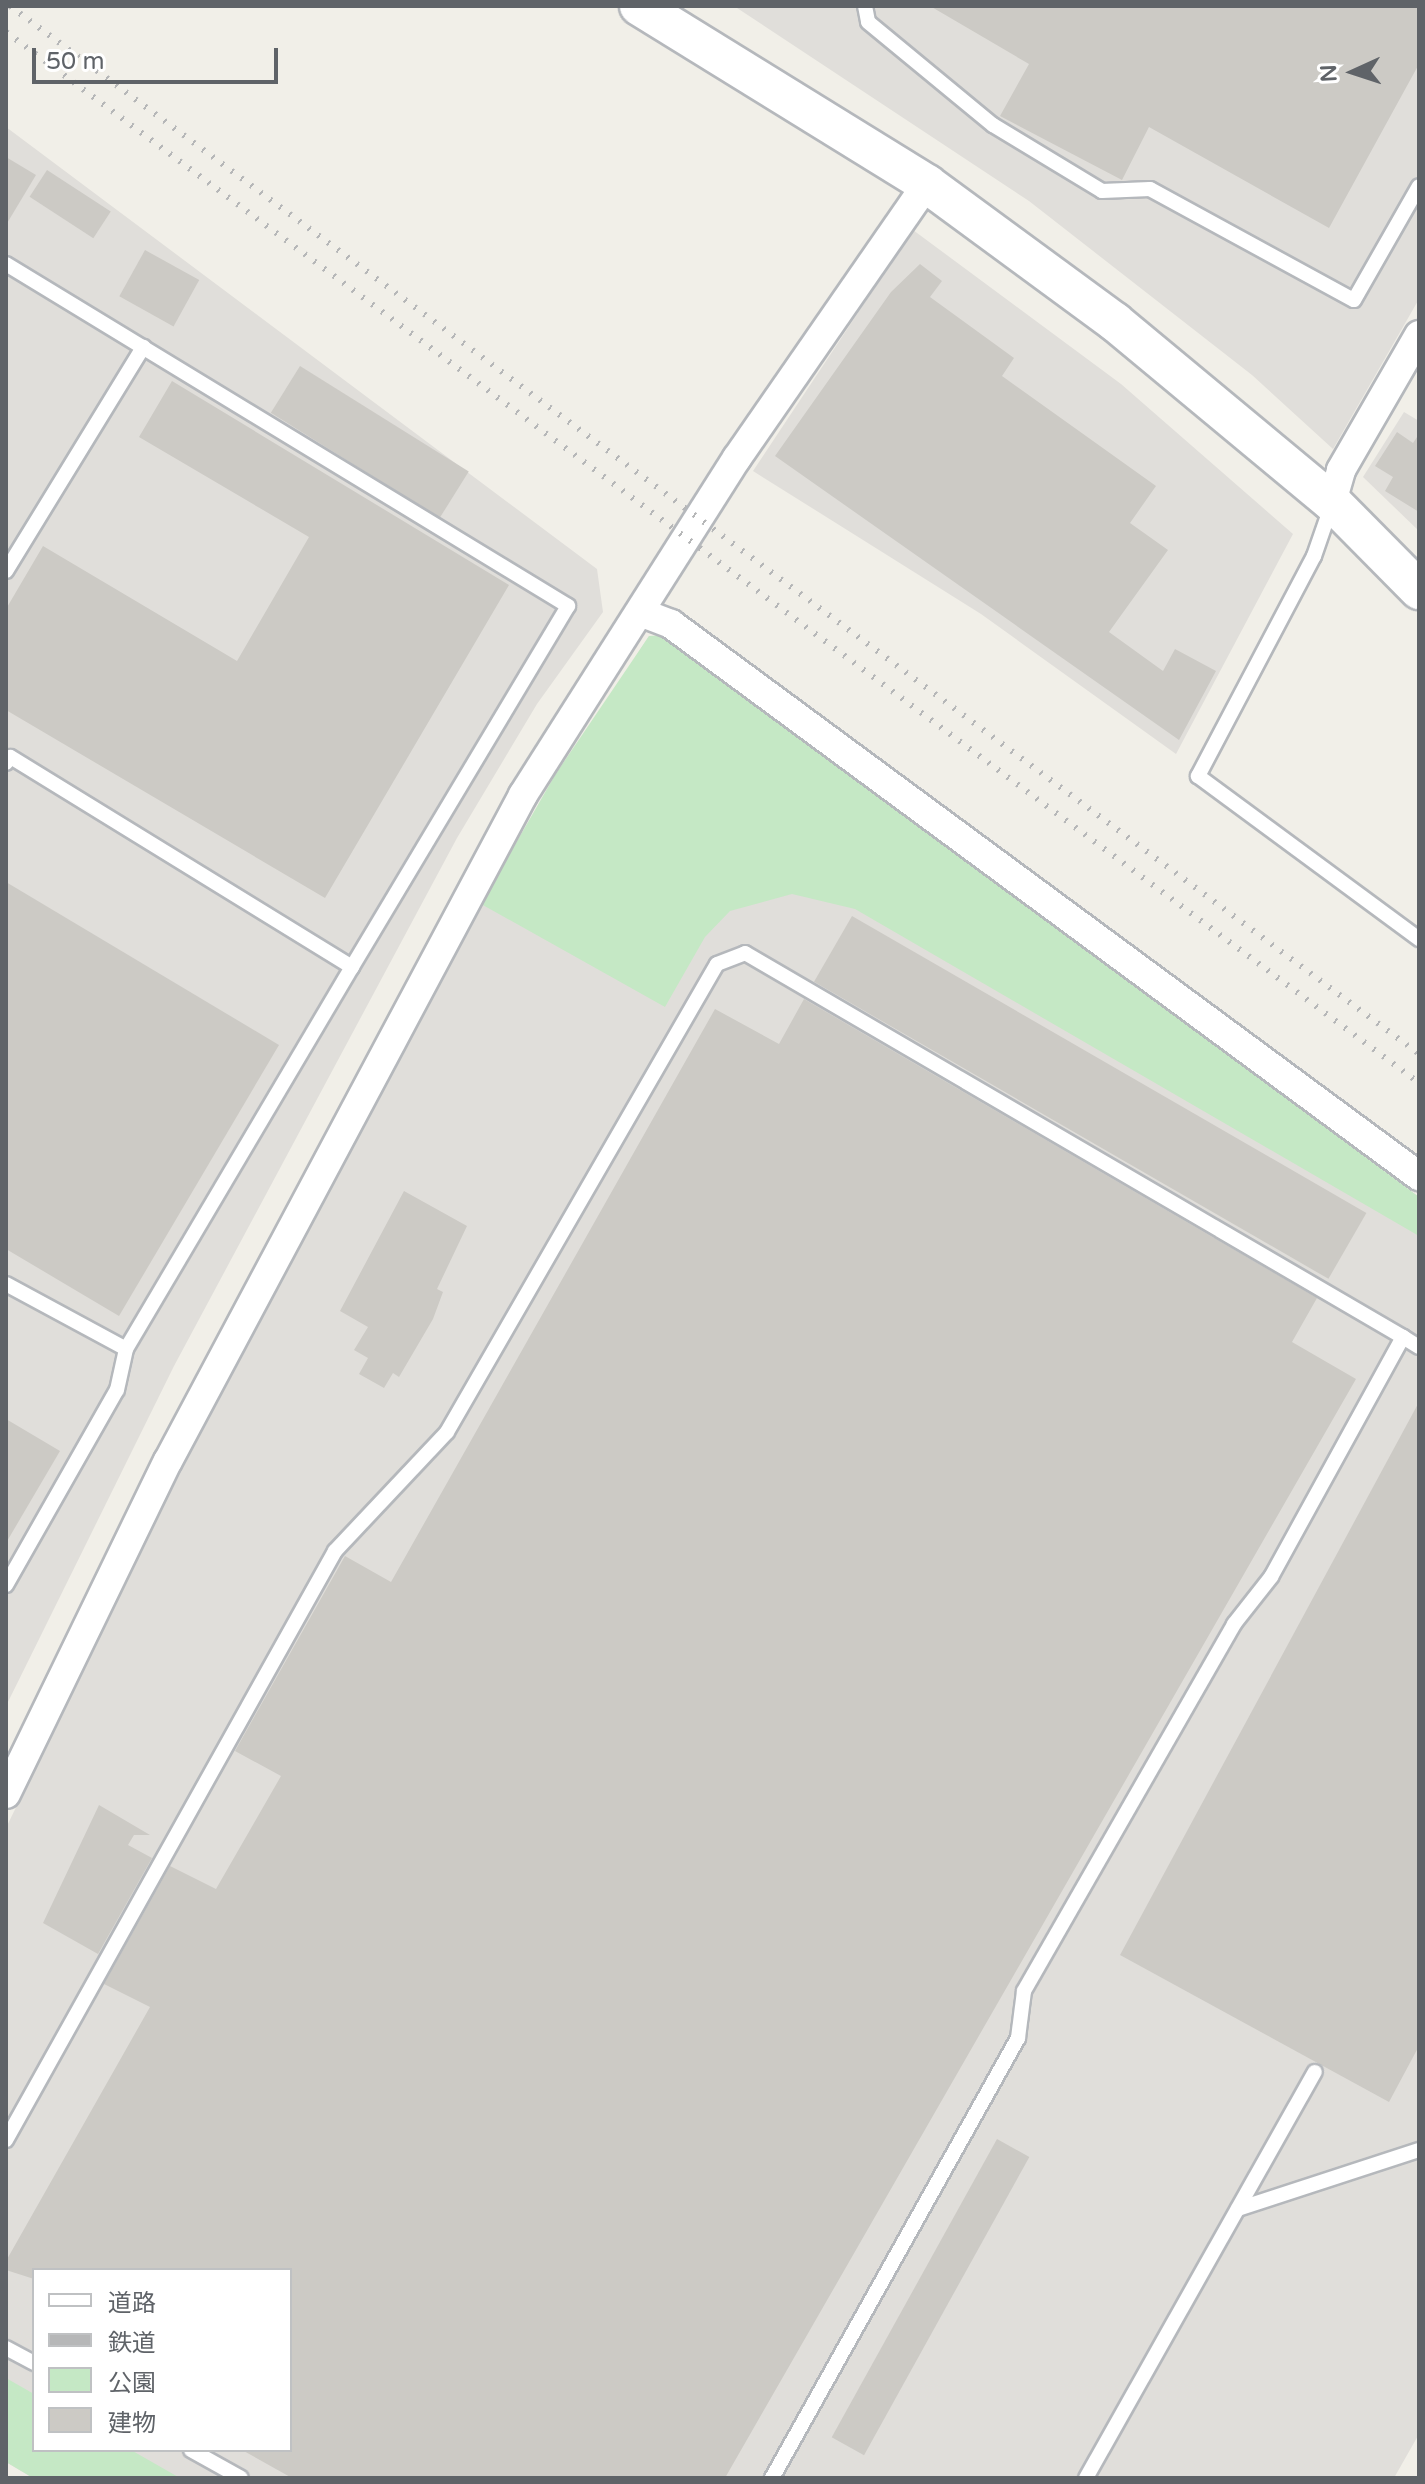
<!DOCTYPE html>
<meta charset="utf-8">
<style>
body{margin:0}
#map{position:relative;width:1425px;height:2484px;overflow:hidden;background:#f1efe8;font-family:"Varela Round","Noto Sans JP",sans-serif}
div>[style]{position:absolute}
.industrial>*{inset:0;background:#e0deda}
.green>*{inset:0;background:#c5e8c5}
.building>*{inset:0;background:#cccac5;transform-origin:0 0}
.roads{filter:drop-shadow(2px 0 #b5b8bc) drop-shadow(-2px 0 #b5b8bc) drop-shadow(0 2px #b5b8bc) drop-shadow(0 -2px #b5b8bc)}
.lane>*{height:14px;margin:-7px;padding:0 7px;transform-origin:7px;border-radius:7px;background:#fff}
.street>*{height:28px;margin:-14px;padding:0 14px;transform-origin:14px;border-radius:14px;background:#fff}
.secondary>*{height:38px;margin:-19px;padding:0 19px;transform-origin:19px;border-radius:19px;background:#fff}
.rail>*{height:6px;margin-top:-3px;transform-origin:0;background:repeating-linear-gradient(90deg,#b6b7b8 0 2px,transparent 0 12px)}
span{translate:-50% -50%;white-space:nowrap;text-align:center;line-height:1.15;-webkit-text-stroke:7px #fff;paint-order:stroke}
.frame{position:absolute;inset:0;border:8px solid #5f6368;pointer-events:none}
.legend{position:absolute;left:32px;top:2268px;width:260px;height:184px;box-sizing:border-box;background:#fff;border:2px solid #bfc1c3;margin:0;padding:10px 14px;list-style:none;font-size:24px;color:#5f6368}
.legend li{display:flex;align-items:center;gap:16px;height:40px}
.legend b{width:40px;border:2px solid #bfc1c3}
.north{position:absolute;left:1313px;top:32px;width:80px;height:80px;-webkit-text-stroke:6px #fff;paint-order:stroke;rotate:267deg;font-size:22px;font-weight:700;line-height:32px;text-align:center;color:#5f6368}
.north::after{content:'';display:block;margin:auto;width:28px;height:36px;background:#5f6368;clip-path:polygon(50% 0,100% 100%,50% 72%,0 100%)}
.scale{position:absolute;left:32px;top:48px;width:246px;height:36px;box-sizing:border-box;border:4px solid #5f6368;border-top:0;padding-left:10px;font-size:24px;line-height:28px;white-space:nowrap;color:#5f6368;-webkit-text-stroke:6px #fff;paint-order:stroke}
</style>
<div id="map">
<div class="industrial">
<i style="clip-path:polygon(734px 6px,1419px 6px,1419px 299px,1333px 449px,1252px 375px,1029px 201px)"></i>
<i style="clip-path:polygon(6px 127px,597px 569px,603px 612px,537px 704px,457px 838px,174px 1366px,6px 1706px)"></i>
<i style="clip-path:polygon(913px 230px,1121px 384px,1293px 534px,1176px 754px,981px 614px,753px 471px)"></i>
<i style="clip-path:polygon(1404px 412px,1419px 421px,1419px 531px,1363px 477px)"></i>
<i style="clip-path:polygon(evenodd,649px 636px,1419px 1197px,1419px 2434px,1394px 2478px,33px 2478px,6px 2462px,6px 1828px,208px 1410px,507px 856px,649px 636px,34px 2270px,290px 2270px,290px 2450px,34px 2450px,34px 2270px)"></i>
</div>
<div class="green">
<i style="clip-path:polygon(665px 635px,1419px 1197px,1419px 1236px,855px 909px,792px 894px,730px 911px,705px 937px,665px 1007px,481px 904px,555px 775px,649px 636px)"></i>
<i style="clip-path:polygon(6px 2378px,34px 2394px,34px 2450px,131px 2450px,180px 2478px,33px 2478px,6px 2462px)"></i>
</div>
<div class="building">
<i style="clip-path:polygon(930px 6px,1419px 6px,1419px 64px,1329px 228px,1149px 127px,1122px 180px,1000px 116px,1029px 64px)"></i>
<i style="clip-path:polygon(6px 157px,36px 175px,6px 225px)"></i>
<i style="left:47px;top:170px;width:76px;height:32px;rotate:33deg"></i>
<i style="left:145px;top:250px;width:62px;height:53px;rotate:29deg"></i>
<i style="clip-path:polygon(920px 264px,942px 281px,930px 297px,1014px 358px,1002px 376px,1156px 486px,1130px 523px,1168px 550px,1109px 632px,1163px 671px,1175px 649px,1216px 671px,1179px 740px,775px 456px,891px 292px)"></i>
<i style="left:300px;top:366px;width:199px;height:55px;rotate:32deg"></i>
<i style="clip-path:polygon(172px 381px,509px 585px,325px 898px,6px 710px,6px 609px,43px 546px,237px 661px,309px 537px,139px 437px)"></i>
<i style="clip-path:polygon(1397px 432px,1413px 443px,1419px 434px,1419px 512px,1385px 491px,1393px 477px,1375px 466px)"></i>
<i style="clip-path:polygon(6px 882px,279px 1045px,119px 1316px,6px 1249px)"></i>
<i style="left:852px;top:916px;width:594px;height:76px;rotate:30deg"></i>
<i style="clip-path:polygon(804px 999px,1317px 1298px,1292px 1342px,1356px 1379px,725px 2478px,292px 2478px,242px 2450px,290px 2450px,290px 2270px,34px 2270px,34px 2279px,6px 2270px,6px 2261px,150px 2007px,104px 1984px,170px 1866px,216px 1889px,281px 1776px,235px 1751px,345px 1556px,391px 1582px,715px 1009px,779px 1044px)"></i>
<i style="clip-path:polygon(404px 1191px,467px 1226px,437px 1289px,443px 1292px,433px 1319px,399px 1377px,393px 1373px,384px 1388px,359px 1374px,368px 1358px,354px 1350px,368px 1327px,340px 1311px)"></i>
<i style="clip-path:polygon(1419px 1402px,1419px 2046px,1389px 2102px,1120px 1955px)"></i>
<i style="clip-path:polygon(6px 1419px,60px 1451px,6px 1543px)"></i>
<i style="clip-path:polygon(99px 1805px,150px 1835px,134px 1835px,128px 1845px,152px 1858px,98px 1954px,43px 1923px)"></i>
<i style="left:997px;top:2139px;width:37px;height:341px;rotate:29deg"></i>
</div>
<div class="roads">
<div class="lane">
<i style="left:865px;top:6px;width:16px;rotate:79deg"></i>
<i style="left:868px;top:22px;width:162px;rotate:39.5deg"></i>
<i style="left:993px;top:125px;width:127px;rotate:31.2deg"></i>
<i style="left:1102px;top:191px;width:48px;rotate:-2.4deg"></i>
<i style="left:1150px;top:189px;width:232px;rotate:28.6deg"></i>
<i style="left:1354px;top:300px;width:131px;rotate:-60.3deg"></i>
<i style="left:6px;top:264px;width:658px;rotate:31.32deg"></i>
<i style="left:568px;top:606px;width:421px;rotate:120.9deg"></i>
<i style="left:352px;top:967px;width:401px;rotate:-148.4deg"></i>
<i style="left:10px;top:757px;width:7px;rotate:124deg"></i>
<i style="left:1331px;top:507px;width:52px;rotate:109.1deg"></i>
<i style="left:1314px;top:556px;width:249px;rotate:117.8deg"></i>
<i style="left:1198px;top:776px;width:275px;rotate:36.4deg"></i>
<i style="left:6px;top:571px;width:263px;rotate:-58.5deg"></i>
<i style="left:6px;top:1284px;width:136px;rotate:28.4deg"></i>
<i style="left:126px;top:1349px;width:444px;rotate:-59.4deg"></i>
<i style="left:6px;top:1585px;width:224px;rotate:-60.4deg"></i>
<i style="left:117px;top:1390px;width:42px;rotate:-77.6deg"></i>
<i style="left:6px;top:2140px;width:675px;rotate:-60.81deg"></i>
<i style="left:335px;top:1551px;width:163px;rotate:-46.7deg"></i>
<i style="left:447px;top:1432px;width:540px;rotate:-60.02deg"></i>
<i style="left:717px;top:964px;width:30px;rotate:-21deg"></i>
<i style="left:745px;top:953px;width:762px;rotate:30.27deg"></i>
<i style="left:1238px;top:2209px;width:190px;rotate:-18.1deg"></i>
<i style="left:6px;top:2348px;width:32px;rotate:28deg"></i>
<i style="left:191px;top:2450px;width:57px;rotate:29.2deg"></i>
<i style="left:772px;top:2478px;width:504px;rotate:-60.79deg"></i>
<i style="left:1018px;top:2038px;width:47px;rotate:-82.7deg"></i>
<i style="left:1024px;top:1991px;width:423px;rotate:-60.2deg"></i>
<i style="left:1234px;top:1624px;width:60px;rotate:-51.8deg"></i>
<i style="left:1271px;top:1577px;width:274px;rotate:-61.2deg"></i>
<i style="left:1403px;top:1337px;width:19px;rotate:32deg"></i>
<i style="left:1086px;top:2478px;width:466px;rotate:-60.6deg"></i>
</div>
<div class="street">
<i style="left:1332px;top:502px;width:33px;rotate:-74deg"></i>
<i style="left:1341px;top:470px;width:156px;rotate:-60deg"></i>
<i style="left:645px;top:614px;width:28px;rotate:21deg"></i>
<i style="left:671px;top:624px;width:930px;rotate:36.43deg"></i>
<i style="left:6px;top:1794px;width:370px;rotate:-64.1deg"></i>
<i style="left:168px;top:1461px;width:755px;rotate:-61.94deg"></i>
<i style="left:523px;top:795px;width:399px;rotate:-57.6deg"></i>
<i style="left:737px;top:458px;width:333px;rotate:-55.3deg"></i>
</div>
<div class="secondary">
<i style="left:639px;top:6px;width:339px;rotate:31.7deg"></i>
<i style="left:927px;top:184px;width:233px;rotate:36.3deg"></i>
<i style="left:1115px;top:322px;width:282px;rotate:39.7deg"></i>
<i style="left:1332px;top:502px;width:124px;rotate:45.3deg"></i>
</div>
</div>
<div class="rail">
<i style="left:10px;top:6px;width:1756px;rotate:36.64deg"></i>
<i style="left:6px;top:32px;width:1761px;rotate:36.64deg"></i>
</div>
<div class="frame"></div>
<ul class="legend">
<li><b style="height:10px;background:#fff"></b>道路</li>
<li><b style="height:10px;background:#b6b7b8"></b>鉄道</li>
<li><b style="height:22px;background:#c5e8c5"></b>公園</li>
<li><b style="height:22px;background:#cccac5"></b>建物</li>
</ul>
<div class="north">N</div>
<div class="scale">50 m</div>
</div>
